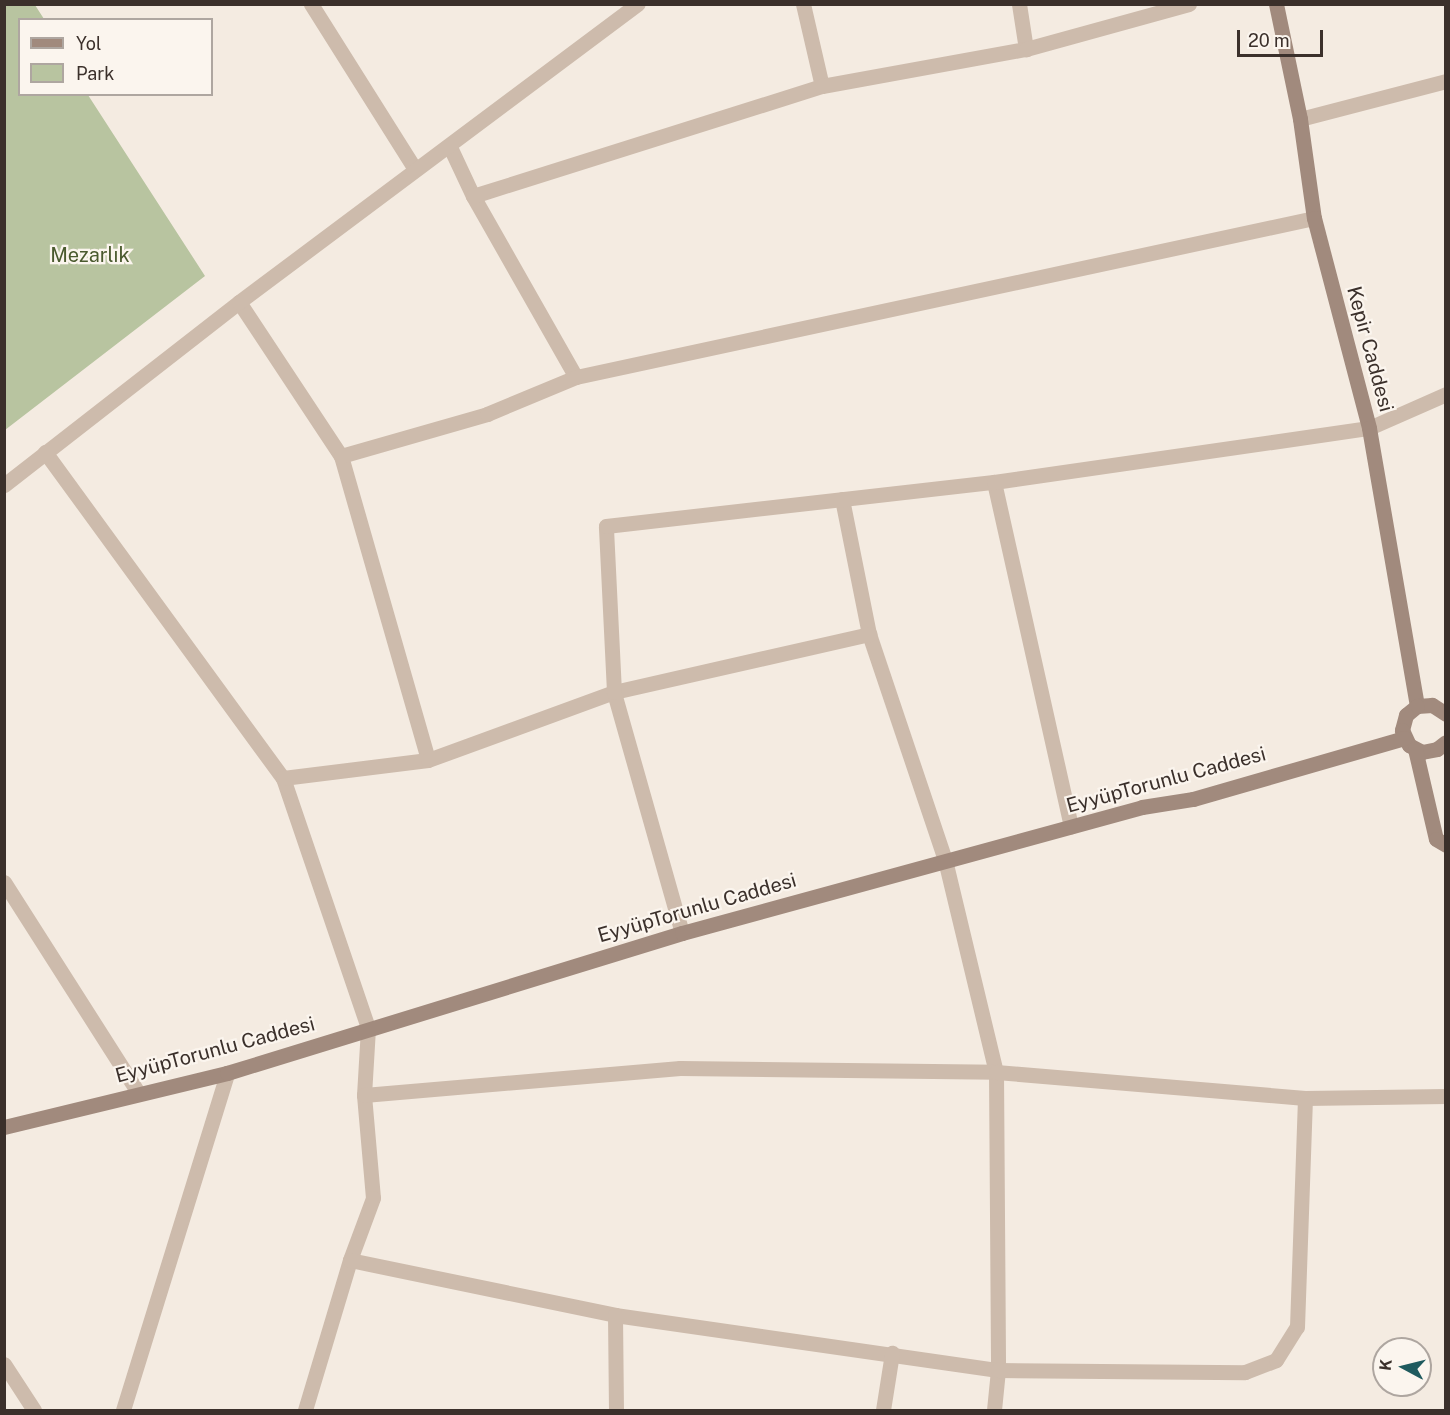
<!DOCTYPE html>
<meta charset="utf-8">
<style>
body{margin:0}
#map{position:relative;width:1450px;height:1415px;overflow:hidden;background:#f4ebe1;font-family:"Public Sans",sans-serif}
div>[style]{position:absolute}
.green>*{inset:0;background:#b8c4a0}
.street>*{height:15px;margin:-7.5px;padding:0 7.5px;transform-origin:7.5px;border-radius:7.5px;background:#cdbbac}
.secondary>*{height:15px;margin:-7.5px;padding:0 7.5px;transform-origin:7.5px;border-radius:7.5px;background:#a18a7d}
span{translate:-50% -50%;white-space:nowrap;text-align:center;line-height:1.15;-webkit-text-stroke:4.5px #fbf5ee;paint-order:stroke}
.park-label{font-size:20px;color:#4a5a2e}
.street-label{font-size:20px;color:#3b302b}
.frame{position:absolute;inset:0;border:6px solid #3b302b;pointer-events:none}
.legend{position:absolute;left:18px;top:18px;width:195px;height:78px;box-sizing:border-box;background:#fbf5ee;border:2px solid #aea6a0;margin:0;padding:8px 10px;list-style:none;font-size:18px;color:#3b302b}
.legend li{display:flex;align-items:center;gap:12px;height:30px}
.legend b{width:30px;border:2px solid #aea6a0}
.north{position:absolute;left:1372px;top:1337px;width:60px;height:60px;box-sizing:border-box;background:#fbf5ee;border:2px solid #aea6a0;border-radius:50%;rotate:277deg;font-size:16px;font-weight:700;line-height:24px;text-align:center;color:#3b302b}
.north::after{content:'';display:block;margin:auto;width:21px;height:27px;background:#1f5a5e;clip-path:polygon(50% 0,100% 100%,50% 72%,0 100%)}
.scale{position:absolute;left:1237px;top:30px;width:86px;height:27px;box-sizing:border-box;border:3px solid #3b302b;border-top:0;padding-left:8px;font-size:18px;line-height:21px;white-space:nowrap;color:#3b302b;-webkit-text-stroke:4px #fbf5ee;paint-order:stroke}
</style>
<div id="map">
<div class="green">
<i style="clip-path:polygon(5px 4px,35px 5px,44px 19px,20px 20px,20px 94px,88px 95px,205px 276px,5px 430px)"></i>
</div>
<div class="street">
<i style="left:311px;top:4px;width:195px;rotate:57.8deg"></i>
<i style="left:803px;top:4px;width:84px;rotate:77deg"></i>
<i style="left:1019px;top:4px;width:46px;rotate:81.2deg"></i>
<i style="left:1300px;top:119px;width:151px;rotate:-14.6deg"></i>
<i style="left:450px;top:147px;width:54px;rotate:64.9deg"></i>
<i style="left:473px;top:196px;width:208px;rotate:60.4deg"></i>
<i style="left:473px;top:196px;width:366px;rotate:-17.5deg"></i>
<i style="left:822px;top:86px;width:207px;rotate:-10.3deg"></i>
<i style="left:1026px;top:49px;width:169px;rotate:-15.4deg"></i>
<i style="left:239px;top:302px;width:185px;rotate:56.5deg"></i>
<i style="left:341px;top:456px;width:316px;rotate:74deg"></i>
<i style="left:45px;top:452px;width:404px;rotate:53.9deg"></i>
<i style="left:283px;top:778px;width:264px;rotate:71.2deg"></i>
<i style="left:368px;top:1028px;width:67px;rotate:93.4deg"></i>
<i style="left:364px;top:1095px;width:103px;rotate:85deg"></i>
<i style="left:373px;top:1198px;width:66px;rotate:110.4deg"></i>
<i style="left:350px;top:1260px;width:157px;rotate:106.7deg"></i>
<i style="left:341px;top:456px;width:152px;rotate:-16deg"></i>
<i style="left:487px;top:414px;width:96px;rotate:-22.6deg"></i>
<i style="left:576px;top:377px;width:755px;rotate:-12.16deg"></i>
<i style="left:994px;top:482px;width:353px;rotate:77.4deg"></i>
<i style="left:4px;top:485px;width:298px;rotate:-37.9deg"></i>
<i style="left:239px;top:302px;width:498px;rotate:-36.8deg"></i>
<i style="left:842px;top:499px;width:138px;rotate:78.7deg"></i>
<i style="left:869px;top:634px;width:238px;rotate:71.4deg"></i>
<i style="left:945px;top:860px;width:218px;rotate:76.5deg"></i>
<i style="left:996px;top:1072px;width:298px;rotate:89.6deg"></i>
<i style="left:998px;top:1370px;width:40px;rotate:95.7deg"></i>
<i style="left:283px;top:778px;width:146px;rotate:-7.1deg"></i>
<i style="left:428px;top:760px;width:198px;rotate:-20.1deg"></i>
<i style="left:614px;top:692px;width:262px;rotate:-12.8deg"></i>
<i style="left:4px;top:882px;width:249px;rotate:57.5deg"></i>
<i style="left:682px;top:933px;width:250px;rotate:-105.8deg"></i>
<i style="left:614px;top:692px;width:166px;rotate:-92.8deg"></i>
<i style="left:606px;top:526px;width:390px;rotate:-6.5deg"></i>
<i style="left:994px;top:482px;width:379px;rotate:-8.2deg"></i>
<i style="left:1369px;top:428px;width:84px;rotate:-23.8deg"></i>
<i style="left:364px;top:1095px;width:317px;rotate:-4.9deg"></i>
<i style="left:680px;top:1068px;width:316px;rotate:0.7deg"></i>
<i style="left:996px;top:1072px;width:310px;rotate:4.8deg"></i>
<i style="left:1305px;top:1098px;width:141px;rotate:-0.8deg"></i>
<i style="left:350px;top:1260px;width:271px;rotate:11.7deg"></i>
<i style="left:615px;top:1315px;width:387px;rotate:8.2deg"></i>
<i style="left:998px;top:1370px;width:247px;rotate:0.5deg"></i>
<i style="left:1245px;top:1372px;width:33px;rotate:-21deg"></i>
<i style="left:1276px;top:1360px;width:39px;rotate:-58deg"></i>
<i style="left:1297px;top:1327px;width:229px;rotate:-88deg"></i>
<i style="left:615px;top:1315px;width:95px;rotate:89.4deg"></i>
<i style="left:4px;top:1364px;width:55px;rotate:56.9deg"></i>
<i style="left:123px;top:1410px;width:353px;rotate:-72.8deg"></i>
<i style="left:883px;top:1410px;width:58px;rotate:-81deg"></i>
</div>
<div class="secondary">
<i style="left:1276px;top:4px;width:117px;rotate:78.2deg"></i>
<i style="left:1300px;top:119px;width:100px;rotate:82deg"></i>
<i style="left:1314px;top:218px;width:217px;rotate:75.3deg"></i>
<i style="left:1369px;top:428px;width:282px;rotate:80.2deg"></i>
<i style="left:1446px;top:714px;width:17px;rotate:-147deg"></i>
<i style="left:1432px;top:705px;width:15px;rotate:176deg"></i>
<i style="left:1417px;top:706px;width:14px;rotate:141deg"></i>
<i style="left:1406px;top:715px;width:16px;rotate:105deg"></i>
<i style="left:1402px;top:730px;width:17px;rotate:65deg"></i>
<i style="left:1409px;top:745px;width:15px;rotate:28deg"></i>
<i style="left:1422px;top:752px;width:15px;rotate:-11deg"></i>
<i style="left:1437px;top:749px;width:11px;rotate:-38deg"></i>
<i style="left:1415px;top:749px;width:92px;rotate:76.9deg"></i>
<i style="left:1436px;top:839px;width:12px;rotate:31deg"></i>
<i style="left:4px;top:1127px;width:229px;rotate:-13.6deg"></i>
<i style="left:227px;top:1073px;width:476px;rotate:-17.1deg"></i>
<i style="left:682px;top:933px;width:477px;rotate:-15.3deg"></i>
<i style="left:1142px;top:807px;width:52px;rotate:-8.9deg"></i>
<i style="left:1193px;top:799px;width:220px;rotate:-16.1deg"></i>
</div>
<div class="park-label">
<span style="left:90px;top:255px">Mezarlık</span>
</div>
<div class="street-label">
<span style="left:1370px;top:349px;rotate:75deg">Kepir Caddesi</span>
<span style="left:1166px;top:780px;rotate:-15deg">EyyüpTorunlu Caddesi</span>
<span style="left:697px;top:908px;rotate:-16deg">EyyüpTorunlu Caddesi</span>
<span style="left:215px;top:1050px;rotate:-15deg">EyyüpTorunlu Caddesi</span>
</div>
<div class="frame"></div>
<ul class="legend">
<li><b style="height:8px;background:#a18a7d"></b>Yol</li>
<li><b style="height:16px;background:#b8c4a0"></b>Park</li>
</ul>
<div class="north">K</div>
<div class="scale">20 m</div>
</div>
